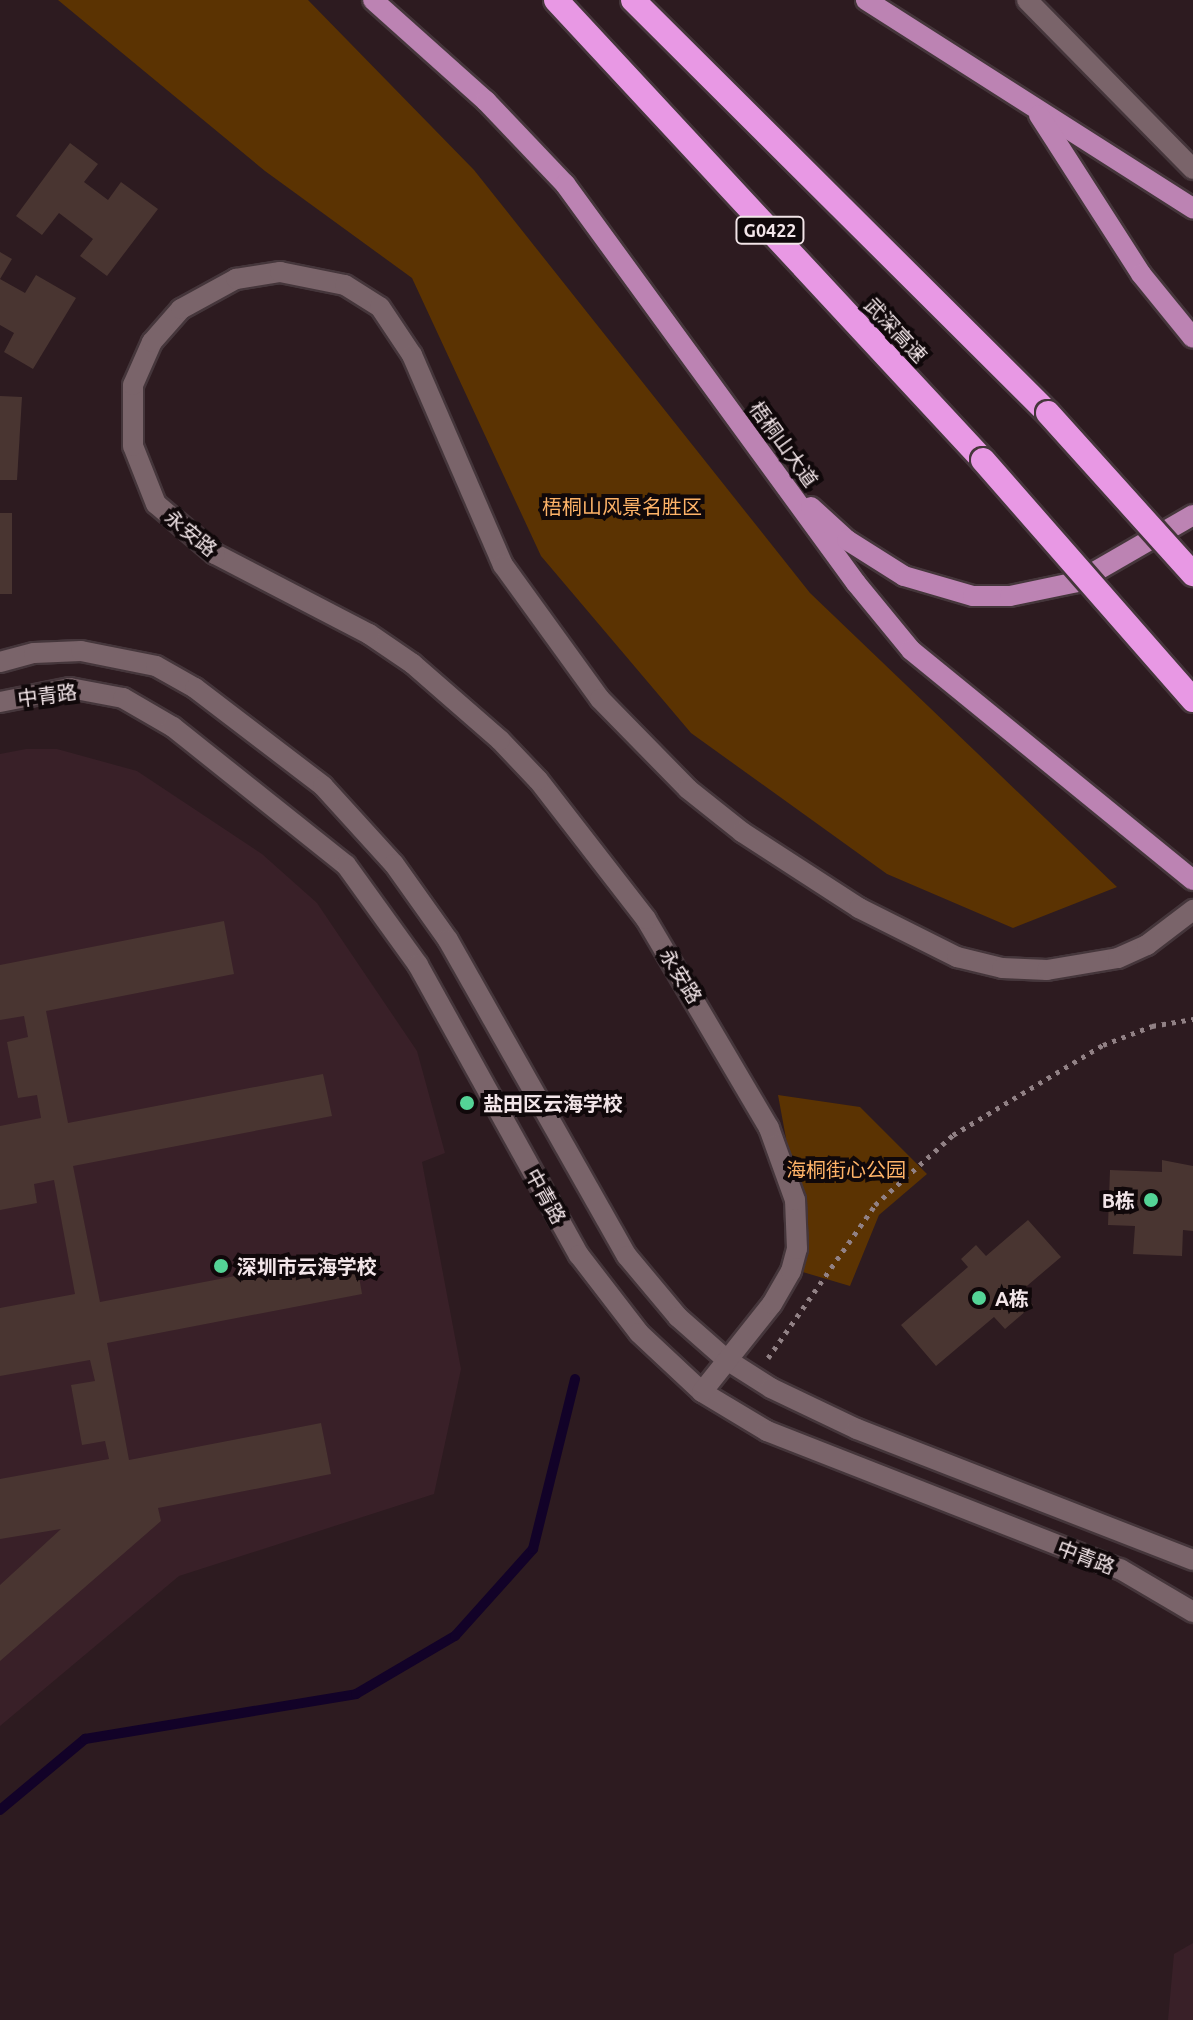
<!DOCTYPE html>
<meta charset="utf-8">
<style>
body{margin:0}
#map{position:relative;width:1193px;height:2020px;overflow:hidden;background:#2d1b20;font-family:Ubuntu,"Noto Sans SC",sans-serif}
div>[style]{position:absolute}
.built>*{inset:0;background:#392028}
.green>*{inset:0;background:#5b3302}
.stream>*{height:10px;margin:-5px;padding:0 5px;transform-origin:5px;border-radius:5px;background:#120228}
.building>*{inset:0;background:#493531;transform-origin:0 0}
.path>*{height:5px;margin-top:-2.5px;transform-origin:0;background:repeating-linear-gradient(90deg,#918185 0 4px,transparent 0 10px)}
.roads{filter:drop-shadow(2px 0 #45363b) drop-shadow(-2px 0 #45363b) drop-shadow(0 2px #45363b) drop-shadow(0 -2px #45363b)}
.minor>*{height:20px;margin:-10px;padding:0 10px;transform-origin:10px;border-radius:10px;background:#7a646a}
.tertiary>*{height:20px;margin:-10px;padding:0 10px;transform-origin:10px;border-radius:10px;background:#7a646a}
.primary>*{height:20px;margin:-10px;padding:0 10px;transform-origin:10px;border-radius:10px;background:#bc83b3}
.motorway>*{height:24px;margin:-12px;padding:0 12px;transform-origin:12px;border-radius:12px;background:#e898e4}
.bridges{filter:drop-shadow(2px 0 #45363b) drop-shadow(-2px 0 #45363b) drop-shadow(0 2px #45363b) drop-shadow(0 -2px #45363b)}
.motorway-bridge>*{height:24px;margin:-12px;padding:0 12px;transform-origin:12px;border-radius:12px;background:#e898e4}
.dots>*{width:22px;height:22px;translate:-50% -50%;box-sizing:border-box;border:4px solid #10080a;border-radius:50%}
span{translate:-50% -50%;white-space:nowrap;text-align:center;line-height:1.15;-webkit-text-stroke:8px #10080a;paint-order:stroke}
.shield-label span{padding:2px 6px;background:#10080a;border:2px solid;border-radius:6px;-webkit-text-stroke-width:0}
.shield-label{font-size:18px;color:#f2e5e8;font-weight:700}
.street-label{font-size:20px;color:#f2e5e8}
.park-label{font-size:20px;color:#feb368}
.poi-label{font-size:20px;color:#f2e5e8;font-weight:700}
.left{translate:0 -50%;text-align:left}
.right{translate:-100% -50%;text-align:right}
</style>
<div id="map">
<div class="built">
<i style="clip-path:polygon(26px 749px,57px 749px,137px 771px,262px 854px,317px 903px,417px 1051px,445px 1153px,422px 1162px,461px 1369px,434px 1494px,179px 1576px,0 1726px,0 754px)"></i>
<i style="clip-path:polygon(1193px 1943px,1193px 2020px,1168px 2020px,1174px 1954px)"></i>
</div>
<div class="green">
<i style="clip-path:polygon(58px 0,308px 0,474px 170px,810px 593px,1117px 887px,1013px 928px,887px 874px,691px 733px,541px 556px,412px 278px,265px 171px)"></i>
<i style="clip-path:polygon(778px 1095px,860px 1107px,927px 1174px,879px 1215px,850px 1286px,796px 1270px,799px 1209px)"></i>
</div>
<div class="stream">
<i style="left:0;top:1810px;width:111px;rotate:-39.9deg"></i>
<i style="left:85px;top:1739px;width:275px;rotate:-9.4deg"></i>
<i style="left:356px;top:1694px;width:115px;rotate:-30.4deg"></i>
<i style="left:455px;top:1636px;width:117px;rotate:-48.1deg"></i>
<i style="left:533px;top:1549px;width:175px;rotate:-76.1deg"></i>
</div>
<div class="building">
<i style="clip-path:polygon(70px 143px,98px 164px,84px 182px,108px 200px,121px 182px,158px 209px,107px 276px,80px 256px,93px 239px,59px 213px,42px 235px,16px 216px)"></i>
<i style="clip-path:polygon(0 252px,12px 259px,0 279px)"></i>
<i style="clip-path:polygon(36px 275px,76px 298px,33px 369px,4px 352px,14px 333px,0 325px,0 279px,25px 293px)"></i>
<i style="clip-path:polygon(0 396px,22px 397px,17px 480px,0 480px)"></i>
<i style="left:0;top:513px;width:12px;height:81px"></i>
<i style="clip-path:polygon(224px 921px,234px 974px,46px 1011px,68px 1123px,323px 1074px,332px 1116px,73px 1166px,100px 1302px,355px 1253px,362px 1294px,107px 1343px,129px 1460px,321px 1423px,331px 1474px,158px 1508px,161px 1521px,0 1661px,0 1585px,61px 1529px,0 1539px,0 1479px,109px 1459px,105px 1441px,82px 1445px,71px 1385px,95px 1381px,90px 1360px,0 1376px,0 1308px,75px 1294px,54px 1180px,34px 1184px,37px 1203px,0 1210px,0 1126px,41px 1118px,37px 1095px,18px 1098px,7px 1042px,28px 1037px,24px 1016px,0 1020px,0 965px)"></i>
<i style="clip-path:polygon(1162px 1160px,1193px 1166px,1193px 1231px,1183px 1230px,1182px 1256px,1133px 1254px,1135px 1226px,1108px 1225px,1110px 1170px,1162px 1172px)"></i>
<i style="clip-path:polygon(1028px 1220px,1061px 1257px,1021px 1291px,1033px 1305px,1005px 1329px,994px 1317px,936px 1366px,901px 1325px,968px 1267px,961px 1259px,976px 1245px,986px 1256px)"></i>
</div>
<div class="path">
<i style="left:768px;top:1358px;width:187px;rotate:-55deg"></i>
<i style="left:875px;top:1205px;width:105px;rotate:-41.9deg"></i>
<i style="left:953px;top:1135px;width:175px;rotate:-31deg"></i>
<i style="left:1103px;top:1045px;width:53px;rotate:-21.2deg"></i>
<i style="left:1152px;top:1026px;width:42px;rotate:-9.7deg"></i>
</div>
<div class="roads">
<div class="minor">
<i style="left:0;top:662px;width:35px;rotate:-15deg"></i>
<i style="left:34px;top:653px;width:47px;rotate:-2.4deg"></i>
<i style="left:81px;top:651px;width:76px;rotate:11.3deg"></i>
<i style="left:156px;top:666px;width:45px;rotate:29.4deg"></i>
<i style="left:195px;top:688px;width:161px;rotate:37.4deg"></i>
<i style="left:323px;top:786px;width:105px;rotate:47.7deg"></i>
<i style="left:394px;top:864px;width:93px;rotate:54.6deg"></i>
<i style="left:448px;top:940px;width:363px;rotate:60.5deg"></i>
<i style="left:627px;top:1256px;width:80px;rotate:50.1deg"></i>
<i style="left:678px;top:1317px;width:65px;rotate:41.3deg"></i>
<i style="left:727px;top:1360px;width:52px;rotate:32.5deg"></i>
<i style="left:771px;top:1388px;width:95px;rotate:25.5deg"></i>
<i style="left:857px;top:1429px;width:361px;rotate:21.3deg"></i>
<i style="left:0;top:702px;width:71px;rotate:-11.3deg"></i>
<i style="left:70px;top:688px;width:54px;rotate:10.7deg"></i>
<i style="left:123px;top:698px;width:58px;rotate:30.1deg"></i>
<i style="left:173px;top:727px;width:221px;rotate:38.6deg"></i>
<i style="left:346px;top:865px;width:123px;rotate:54.2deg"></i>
<i style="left:418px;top:965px;width:332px;rotate:61deg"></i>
<i style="left:579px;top:1255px;width:98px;rotate:52.4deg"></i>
<i style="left:639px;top:1333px;width:86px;rotate:43.1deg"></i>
<i style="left:702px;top:1392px;width:76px;rotate:31deg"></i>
<i style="left:767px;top:1431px;width:379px;rotate:21.4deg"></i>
<i style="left:1120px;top:1569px;width:85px;rotate:30.5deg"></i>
<i style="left:702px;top:1392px;width:112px;rotate:-51.5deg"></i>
<i style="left:772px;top:1304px;width:38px;rotate:-60deg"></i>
<i style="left:791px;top:1271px;width:23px;rotate:-75deg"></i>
<i style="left:797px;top:1249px;width:49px;rotate:-92.3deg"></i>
<i style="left:795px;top:1200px;width:77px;rotate:-109.9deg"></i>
<i style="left:769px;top:1128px;width:243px;rotate:-120.5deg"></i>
<i style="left:646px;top:919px;width:176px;rotate:-127.8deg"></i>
<i style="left:538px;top:780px;width:55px;rotate:-133.5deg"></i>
<i style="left:500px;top:740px;width:116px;rotate:-138.9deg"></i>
<i style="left:413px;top:664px;width:53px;rotate:-145.7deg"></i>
<i style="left:369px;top:634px;width:174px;rotate:-152.5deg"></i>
<i style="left:215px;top:554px;width:77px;rotate:-139.7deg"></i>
<i style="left:156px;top:504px;width:62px;rotate:-111.6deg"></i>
<i style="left:133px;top:446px;width:61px;rotate:-90deg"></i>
<i style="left:133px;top:385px;width:47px;rotate:-66.2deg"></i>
<i style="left:152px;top:342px;width:44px;rotate:-48.7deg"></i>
<i style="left:181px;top:309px;width:63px;rotate:-28.6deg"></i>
<i style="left:236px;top:279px;width:45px;rotate:-9deg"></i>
<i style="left:280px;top:272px;width:66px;rotate:11.3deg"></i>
<i style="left:345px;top:285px;width:41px;rotate:32.2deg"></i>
<i style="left:380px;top:307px;width:58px;rotate:56.3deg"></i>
<i style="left:412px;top:355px;width:229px;rotate:66.6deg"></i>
<i style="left:503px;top:565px;width:165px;rotate:54.1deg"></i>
<i style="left:600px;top:699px;width:126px;rotate:45.6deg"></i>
<i style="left:688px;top:789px;width:69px;rotate:38.5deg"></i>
<i style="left:742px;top:832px;width:140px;rotate:33deg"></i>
<i style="left:859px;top:908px;width:110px;rotate:26.6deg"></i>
<i style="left:957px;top:957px;width:46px;rotate:13.7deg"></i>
<i style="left:1002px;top:968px;width:45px;rotate:2.5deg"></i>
<i style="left:1047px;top:970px;width:72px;rotate:-9.6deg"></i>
<i style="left:1118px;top:958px;width:32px;rotate:-24deg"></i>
<i style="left:1147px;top:945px;width:58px;rotate:-37.3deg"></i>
</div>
<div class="tertiary">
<i style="left:1027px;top:0;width:237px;rotate:45.5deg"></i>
</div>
<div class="primary">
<i style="left:373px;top:0;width:152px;rotate:41.8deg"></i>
<i style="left:486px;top:101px;width:115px;rotate:46.4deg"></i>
<i style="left:565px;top:184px;width:494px;rotate:53.9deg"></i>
<i style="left:856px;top:583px;width:87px;rotate:50.6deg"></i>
<i style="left:911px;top:650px;width:364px;rotate:39.2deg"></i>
<i style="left:866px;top:0;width:388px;rotate:32.5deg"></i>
<i style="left:1039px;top:115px;width:189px;rotate:57.3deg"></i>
<i style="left:1141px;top:274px;width:82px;rotate:50.9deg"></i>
<i style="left:811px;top:507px;width:49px;rotate:42.5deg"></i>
<i style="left:847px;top:540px;width:67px;rotate:32.3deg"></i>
<i style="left:904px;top:576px;width:72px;rotate:16.2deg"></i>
<i style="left:973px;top:596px;width:37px"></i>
<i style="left:1010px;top:596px;width:68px;rotate:-11.8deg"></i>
<i style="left:1077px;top:582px;width:134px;rotate:-30deg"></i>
</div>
<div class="motorway">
<i style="left:556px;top:0;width:628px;rotate:47.13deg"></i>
<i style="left:633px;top:0;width:585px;rotate:44.86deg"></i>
</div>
</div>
<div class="bridges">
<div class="motorway-bridge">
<i style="left:1048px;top:413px;width:217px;rotate:48deg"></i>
<i style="left:983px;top:460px;width:319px;rotate:48.8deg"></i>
</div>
</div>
<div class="dots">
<i style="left:467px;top:1103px;background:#54d396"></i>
<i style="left:1151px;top:1200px;background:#54d396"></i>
<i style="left:221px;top:1266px;background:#54d396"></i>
<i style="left:979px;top:1298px;background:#54d396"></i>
</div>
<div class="shield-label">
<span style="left:770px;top:230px">G0422</span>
</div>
<div class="street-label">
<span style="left:896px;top:330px;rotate:47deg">武深高速</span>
<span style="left:784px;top:444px;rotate:54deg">梧桐山大道</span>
<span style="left:191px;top:533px;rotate:39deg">永安路</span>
<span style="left:47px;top:695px;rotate:-7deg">中青路</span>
<span style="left:681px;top:976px;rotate:58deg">永安路</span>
<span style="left:546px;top:1196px;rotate:61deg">中青路</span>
<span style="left:1086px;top:1557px;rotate:21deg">中青路</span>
</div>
<div class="park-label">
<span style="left:622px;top:506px">梧桐山风景名胜区</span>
<span style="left:846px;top:1169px">海桐街心公园</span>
</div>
<div class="poi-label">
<span class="left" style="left:483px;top:1103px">盐田区云海学校</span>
<span class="right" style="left:1135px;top:1200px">B栋</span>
<span class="left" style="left:237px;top:1266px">深圳市云海学校</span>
<span class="left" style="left:995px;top:1298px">A栋</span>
</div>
</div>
